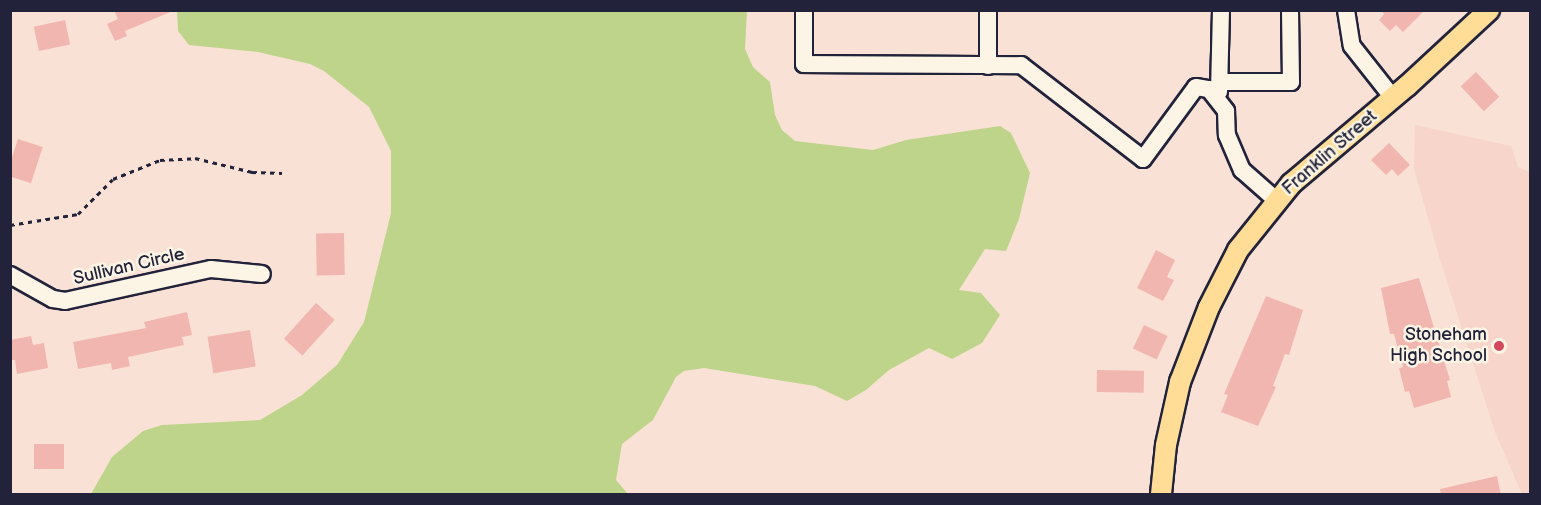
<!DOCTYPE html>
<style>
body{margin:0}
#map{position:relative;width:1541px;height:505px;overflow:hidden;background:#f9e2d5;font-family:"Balsamiq Sans",sans-serif}
div>[style]{position:absolute}
.built>*{inset:0;background:#f7d5ca}
.green>*{inset:0;background:#bed48a}
.building>*{inset:0;background:#f1b6b0;transform-origin:0 0}
.path>*{height:3px;margin-top:-1.5px;transform-origin:0;background:repeating-linear-gradient(90deg,#22223b 0 4.5px,transparent 0 9px)}
.roads{filter:drop-shadow(2px 0 #22223b) drop-shadow(-2px 0 #22223b) drop-shadow(0 2px #22223b) drop-shadow(0 -2px #22223b)}
.minor>*{height:16px;margin:-8px;padding:0 8px;transform-origin:8px;border-radius:8px;background:#fcf5e5}
.major>*{height:20px;margin:-10px;padding:0 10px;transform-origin:10px;border-radius:10px;background:#ffdd96}
.dots>*{width:16px;height:16px;translate:-50% -50%;box-sizing:border-box;border:3px solid #fcf5e5;border-radius:50%}
span{translate:-50% -50%;white-space:nowrap;text-align:center;line-height:1.15;-webkit-text-stroke:5px #fcf5e5;paint-order:stroke}
.street-label{font-size:18px;color:#22223b}
.poi-label{font-size:18px;color:#22223b}
.right{translate:-100% -50%;text-align:right}
.frame{position:absolute;inset:0;border:12px solid #22223b;pointer-events:none}
</style>
<div id="map">
<div class="built">
<i style="clip-path:polygon(1415px 125px,1511px 146px,1518px 167px,1530px 172px,1530px 494px,1522px 494px,1495px 432px,1440px 260px,1414px 169px)"></i>
</div>
<div class="green">
<i style="clip-path:polygon(177px 11px,747px 11px,745px 49px,753px 67px,770px 82px,775px 115px,782px 130px,795px 141px,873px 150px,906px 140px,1000px 126px,1011px 133px,1030px 173px,1019px 219px,1006px 251px,985px 249px,959px 290px,981px 293px,1000px 315px,982px 343px,952px 359px,929px 348px,889px 370px,866px 390px,847px 401px,815px 386px,704px 368px,684px 371px,676px 377px,653px 420px,622px 444px,616px 480px,628px 494px,91px 494px,112px 457px,143px 431px,162px 425px,260px 420px,302px 395px,337px 365px,364px 322px,391px 213px,391px 151px,369px 107px,324px 71px,310px 64px,258px 52px,189px 45px,178px 31px)"></i>
</div>
<div class="building">
<i style="clip-path:polygon(114px 10px,175px 10px,125px 31px,127px 36px,115px 41px,107px 24px,118px 19px)"></i>
<i style="clip-path:polygon(1381px 10px,1425px 10px,1403px 32px,1396px 25px,1390px 31px,1379px 20px,1384px 14px)"></i>
<i style="left:65px;top:20px;width:25px;height:32px;rotate:78deg"></i>
<i style="left:1476px;top:72px;width:34px;height:21px;rotate:47deg"></i>
<i style="left:18px;top:139px;width:26px;height:38px;rotate:18deg"></i>
<i style="clip-path:polygon(1389px 143px,1410px 165px,1398px 176px,1392px 169px,1386px 175px,1371px 160px)"></i>
<i style="left:344px;top:233px;width:42px;height:28px;rotate:89deg"></i>
<i style="clip-path:polygon(1156px 250px,1175px 260px,1167px 277px,1174px 280px,1163px 301px,1137px 288px)"></i>
<i style="clip-path:polygon(1419px 278px,1450px 380px,1447px 381px,1451px 397px,1414px 408px,1409px 391px,1405px 392px,1399px 368px,1403px 367px,1394px 334px,1390px 334px,1381px 288px)"></i>
<i style="clip-path:polygon(1266px 296px,1303px 310px,1289px 355px,1285px 354px,1273px 386px,1276px 387px,1258px 426px,1221px 412px,1228px 395px,1224px 394px)"></i>
<i style="left:316px;top:303px;width:25px;height:48px;rotate:42deg"></i>
<i style="clip-path:polygon(187px 312px,192px 335px,182px 337px,184px 345px,128px 357px,130px 366px,112px 370px,111px 363px,78px 369px,73px 342px,146px 328px,144px 322px)"></i>
<i style="left:1144px;top:325px;width:26px;height:26px;rotate:25deg"></i>
<i style="left:250px;top:330px;width:37px;height:43px;rotate:81deg"></i>
<i style="clip-path:polygon(31px 336px,33px 345px,44px 343px,48px 368px,17px 374px,15px 360px,10px 360px,10px 340px)"></i>
<i style="left:1097px;top:370px;width:47px;height:22px;rotate:1deg"></i>
<i style="left:64px;top:444px;width:25px;height:30px;rotate:90deg"></i>
<i style="clip-path:polygon(1497px 476px,1501px 495px,1441px 495px,1440px 489px)"></i>
</div>
<div class="path">
<i style="left:10px;top:225px;width:69px;rotate:-9.2deg"></i>
<i style="left:78px;top:214px;width:49px;rotate:-45deg"></i>
<i style="left:113px;top:179px;width:51px;rotate:-22deg"></i>
<i style="left:160px;top:160px;width:35px;rotate:-3deg"></i>
<i style="left:195px;top:158px;width:59px;rotate:13.8deg"></i>
<i style="left:252px;top:172px;width:30px;rotate:2deg"></i>
</div>
<div class="roads">
<div class="minor">
<i style="left:804px;top:10px;width:54px;rotate:90deg"></i>
<i style="left:804px;top:64px;width:217px;rotate:0.3deg"></i>
<i style="left:1021px;top:65px;width:154px;rotate:37.6deg"></i>
<i style="left:1143px;top:159px;width:89px;rotate:-53.6deg"></i>
<i style="left:1196px;top:87px;width:13px;rotate:9deg"></i>
<i style="left:1209px;top:89px;width:28px;rotate:52deg"></i>
<i style="left:1226px;top:111px;width:24px;rotate:88deg"></i>
<i style="left:1227px;top:135px;width:38px;rotate:67deg"></i>
<i style="left:1242px;top:170px;width:45px;rotate:41.4deg"></i>
<i style="left:988px;top:10px;width:56px;rotate:90deg"></i>
<i style="left:1346px;top:10px;width:36px;rotate:81deg"></i>
<i style="left:1352px;top:46px;width:66px;rotate:51.7deg"></i>
<i style="left:1222px;top:82px;width:69px"></i>
<i style="left:1291px;top:82px;width:72px;rotate:-90.8deg"></i>
<i style="left:1219px;top:92px;width:82px;rotate:-88.6deg"></i>
<i style="left:10px;top:275px;width:49px;rotate:29.2deg"></i>
<i style="left:53px;top:299px;width:12px;rotate:9deg"></i>
<i style="left:65px;top:301px;width:149px;rotate:-12.4deg"></i>
<i style="left:211px;top:269px;width:51px;rotate:5.6deg"></i>
</div>
<div class="major">
<i style="left:1161px;top:494px;width:49px;rotate:-84.2deg"></i>
<i style="left:1166px;top:445px;width:65px;rotate:-77.5deg"></i>
<i style="left:1180px;top:382px;width:80px;rotate:-68.9deg"></i>
<i style="left:1209px;top:307px;width:64px;rotate:-63deg"></i>
<i style="left:1238px;top:250px;width:85px;rotate:-51.2deg"></i>
<i style="left:1291px;top:184px;width:152px;rotate:-40.2deg"></i>
<i style="left:1407px;top:86px;width:112px;rotate:-42.8deg"></i>
</div>
</div>
<div class="dots">
<i style="left:1499px;top:346px;background:#d1495b"></i>
</div>
<div class="street-label">
<span style="left:1330px;top:153px;rotate:-41deg">Franklin Street</span>
<span style="left:129px;top:267px;rotate:-13deg">Sullivan Circle</span>
</div>
<div class="poi-label">
<span class="right" style="left:1487px;top:346px">Stoneham<br>High School</span>
</div>
<div class="frame"></div>
</div>
